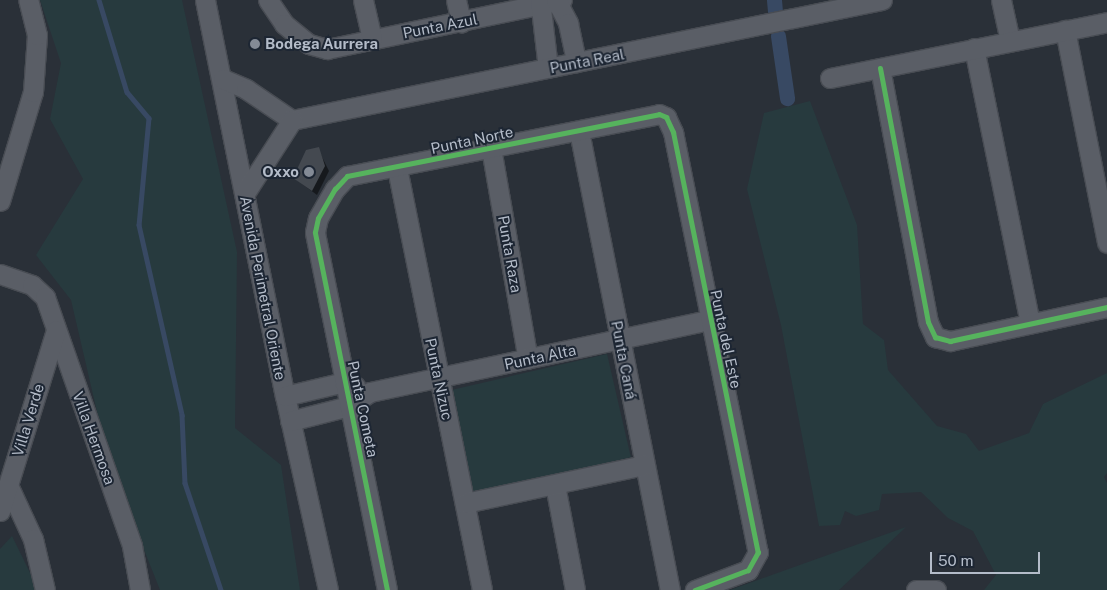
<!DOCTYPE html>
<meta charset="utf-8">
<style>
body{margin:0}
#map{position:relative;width:1107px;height:590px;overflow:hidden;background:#2a3038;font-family:"Public Sans",sans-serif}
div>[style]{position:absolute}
.green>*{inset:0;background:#273a3e;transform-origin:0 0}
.shadow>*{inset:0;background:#0007}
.stream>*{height:4.5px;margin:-2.25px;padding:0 2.25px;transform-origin:2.25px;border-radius:2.25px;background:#384963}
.canal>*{height:15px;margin:-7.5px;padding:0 7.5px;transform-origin:7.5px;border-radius:7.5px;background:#384963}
.building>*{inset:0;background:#444950}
.roads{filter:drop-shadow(1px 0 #484c53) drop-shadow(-1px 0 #484c53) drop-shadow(0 1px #484c53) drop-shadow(0 -1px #484c53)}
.minor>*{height:19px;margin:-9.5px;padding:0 9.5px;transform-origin:9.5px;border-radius:9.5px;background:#5a5e66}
.cycleway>*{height:5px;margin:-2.5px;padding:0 2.5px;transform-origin:2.5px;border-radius:2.5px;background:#56b35d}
.dots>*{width:14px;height:14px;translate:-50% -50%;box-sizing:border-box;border:2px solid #1d2633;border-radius:50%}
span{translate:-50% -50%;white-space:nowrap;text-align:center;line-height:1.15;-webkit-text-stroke:4px #1d2633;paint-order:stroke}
.street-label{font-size:15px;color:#b4bcc9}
.poi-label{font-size:15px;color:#b4bcc9;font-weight:700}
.left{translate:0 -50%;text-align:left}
.right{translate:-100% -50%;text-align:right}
.scale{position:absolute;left:930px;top:552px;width:110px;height:22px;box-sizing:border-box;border:2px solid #b4bcc9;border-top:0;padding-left:6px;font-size:15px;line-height:18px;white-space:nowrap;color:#b4bcc9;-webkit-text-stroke:4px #1d2633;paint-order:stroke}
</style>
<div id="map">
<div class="green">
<i style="clip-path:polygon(40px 0,182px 0,237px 252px,235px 428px,281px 465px,300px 590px,160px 590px,108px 459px,71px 300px,36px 255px,83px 179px,50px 119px,61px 63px)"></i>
<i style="clip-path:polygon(810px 101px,857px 225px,863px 324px,884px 340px,888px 370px,937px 426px,966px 434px,979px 451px,1029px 433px,1043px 404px,1107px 373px,1107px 473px,1104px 477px,1107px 483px,1107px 590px,984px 590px,996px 575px,973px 531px,948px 518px,921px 492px,882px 494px,879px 510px,856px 516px,845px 511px,840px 525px,819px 526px,781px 325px,747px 189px,764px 113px)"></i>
<i style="left:607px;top:354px;width:106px;height:163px;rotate:77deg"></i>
<i style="clip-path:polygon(906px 527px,839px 590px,730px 590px)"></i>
<i style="clip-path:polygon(12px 536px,34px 581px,34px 590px,0 590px,0 549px)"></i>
</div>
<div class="shadow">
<i style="clip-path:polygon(318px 149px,329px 171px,317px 195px,294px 178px)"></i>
</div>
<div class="stream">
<i style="left:99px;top:0;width:96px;rotate:73.1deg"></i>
<i style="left:127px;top:92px;width:34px;rotate:50deg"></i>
<i style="left:149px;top:118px;width:107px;rotate:95.3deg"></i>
<i style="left:139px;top:225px;width:195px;rotate:77.2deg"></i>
<i style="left:182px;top:415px;width:68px;rotate:87.5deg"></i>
<i style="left:185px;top:483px;width:113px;rotate:71.4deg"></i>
</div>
<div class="canal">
<i style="left:774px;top:0;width:11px;rotate:85deg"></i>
<i style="left:778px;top:36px;width:63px;rotate:81.7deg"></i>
</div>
<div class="building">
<i style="clip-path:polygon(319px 147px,325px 166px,312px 191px,293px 178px,306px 150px)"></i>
</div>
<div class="roads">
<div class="minor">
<i style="left:205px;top:0;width:404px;rotate:78.6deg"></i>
<i style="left:285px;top:396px;width:199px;rotate:77.5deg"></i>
<i style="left:268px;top:0;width:29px;rotate:56deg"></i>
<i style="left:284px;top:24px;width:32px;rotate:39deg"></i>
<i style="left:309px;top:44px;width:19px;rotate:16deg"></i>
<i style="left:327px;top:49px;width:240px;rotate:-11.8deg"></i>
<i style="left:363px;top:0;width:40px;rotate:77deg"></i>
<i style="left:456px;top:0;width:23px;rotate:77deg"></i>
<i style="left:540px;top:0;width:68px;rotate:83.3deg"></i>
<i style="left:556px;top:0;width:26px;rotate:62deg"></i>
<i style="left:568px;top:23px;width:40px;rotate:78deg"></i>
<i style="left:1001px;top:0;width:42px;rotate:77.6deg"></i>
<i style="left:1065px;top:30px;width:217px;rotate:78.8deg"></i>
<i style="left:974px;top:48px;width:281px;rotate:78.5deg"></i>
<i style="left:880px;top:68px;width:258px;rotate:79.3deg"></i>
<i style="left:928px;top:322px;width:17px;rotate:65deg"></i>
<i style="left:935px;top:337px;width:16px;rotate:15deg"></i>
<i style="left:950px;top:341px;width:161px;rotate:-12.2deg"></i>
<i style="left:830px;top:78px;width:283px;rotate:-11.4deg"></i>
<i style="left:223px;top:79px;width:25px;rotate:23deg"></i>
<i style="left:246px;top:89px;width:55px;rotate:34deg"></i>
<i style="left:292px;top:120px;width:602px;rotate:-11.5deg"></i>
<i style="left:579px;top:131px;width:468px;rotate:78.8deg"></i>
<i style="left:491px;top:148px;width:214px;rotate:80.1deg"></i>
<i style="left:397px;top:168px;width:430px;rotate:78.6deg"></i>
<i style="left:245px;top:193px;width:87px;rotate:-57.2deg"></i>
<i style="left:0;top:201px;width:114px;rotate:-73.2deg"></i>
<i style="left:33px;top:92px;width:57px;rotate:-86deg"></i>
<i style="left:37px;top:35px;width:36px;rotate:-104deg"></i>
<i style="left:0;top:274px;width:34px;rotate:19deg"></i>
<i style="left:32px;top:285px;width:18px;rotate:43deg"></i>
<i style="left:45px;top:297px;width:264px;rotate:70.7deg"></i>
<i style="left:132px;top:546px;width:45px;rotate:79.7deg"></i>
<i style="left:285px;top:396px;width:61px;rotate:-13.3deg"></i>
<i style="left:344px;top:382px;width:12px;rotate:20deg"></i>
<i style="left:290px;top:421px;width:61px;rotate:-14.3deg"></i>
<i style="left:349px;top:406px;width:25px;rotate:-34deg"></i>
<i style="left:370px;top:392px;width:347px;rotate:-12deg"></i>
<i style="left:8px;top:485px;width:60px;rotate:65.2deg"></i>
<i style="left:33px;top:539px;width:52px;rotate:76.8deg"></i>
<i style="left:555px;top:485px;width:107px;rotate:79.2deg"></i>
<i style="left:465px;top:503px;width:183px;rotate:-12deg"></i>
<i style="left:0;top:511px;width:189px;rotate:-72.8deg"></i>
<i style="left:387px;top:590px;width:365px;rotate:-101.4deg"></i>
<i style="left:315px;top:232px;width:14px;rotate:-78deg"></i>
<i style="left:318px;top:218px;width:34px;rotate:-60deg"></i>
<i style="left:335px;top:189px;width:18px;rotate:-47deg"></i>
<i style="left:347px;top:176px;width:318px;rotate:-11.2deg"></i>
<i style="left:659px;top:114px;width:8px;rotate:23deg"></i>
<i style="left:666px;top:117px;width:17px;rotate:65deg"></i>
<i style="left:673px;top:132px;width:429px;rotate:78.6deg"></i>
<i style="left:758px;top:552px;width:21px;rotate:119deg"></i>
<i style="left:748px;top:570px;width:57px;rotate:159.3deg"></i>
<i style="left:916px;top:590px;width:20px"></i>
</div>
</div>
<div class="cycleway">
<i style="left:880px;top:68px;width:258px;rotate:79.3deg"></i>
<i style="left:928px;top:322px;width:17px;rotate:65deg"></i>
<i style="left:935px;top:337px;width:16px;rotate:15deg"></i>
<i style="left:950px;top:341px;width:161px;rotate:-12.2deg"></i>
<i style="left:387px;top:590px;width:365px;rotate:-101.4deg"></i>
<i style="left:315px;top:232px;width:14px;rotate:-78deg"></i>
<i style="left:318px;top:218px;width:34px;rotate:-60deg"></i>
<i style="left:335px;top:189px;width:18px;rotate:-47deg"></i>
<i style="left:347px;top:176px;width:318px;rotate:-11.2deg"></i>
<i style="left:659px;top:114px;width:8px;rotate:23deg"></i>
<i style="left:666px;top:117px;width:17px;rotate:65deg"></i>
<i style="left:673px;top:132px;width:429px;rotate:78.6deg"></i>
<i style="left:758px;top:552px;width:21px;rotate:119deg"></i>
<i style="left:748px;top:570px;width:57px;rotate:159.3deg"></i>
</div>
<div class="dots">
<i style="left:255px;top:44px;background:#848b96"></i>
<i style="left:309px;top:172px;background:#848b96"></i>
</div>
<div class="street-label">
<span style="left:440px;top:26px;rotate:-11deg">Punta Azul</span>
<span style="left:587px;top:61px;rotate:-11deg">Punta Real</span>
<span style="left:472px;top:140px;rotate:-12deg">Punta Norte</span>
<span style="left:510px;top:254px;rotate:80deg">Punta Raza</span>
<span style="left:263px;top:288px;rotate:79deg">Avenida Perimetral Oriente</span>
<span style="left:726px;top:339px;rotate:78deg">Punta del Este</span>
<span style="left:540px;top:357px;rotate:-12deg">Punta Alta</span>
<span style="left:624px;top:360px;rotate:79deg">Punta Caná</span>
<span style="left:439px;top:379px;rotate:78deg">Punta Nizuc</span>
<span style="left:363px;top:409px;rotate:78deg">Punta Cometa</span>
<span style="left:28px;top:420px;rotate:-73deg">Villa Verde</span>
<span style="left:94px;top:438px;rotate:70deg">Villa Hermosa</span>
</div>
<div class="poi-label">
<span class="left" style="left:265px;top:44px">Bodega Aurrera</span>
<span class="right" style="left:299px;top:172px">Oxxo</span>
</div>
<div class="scale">50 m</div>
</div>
